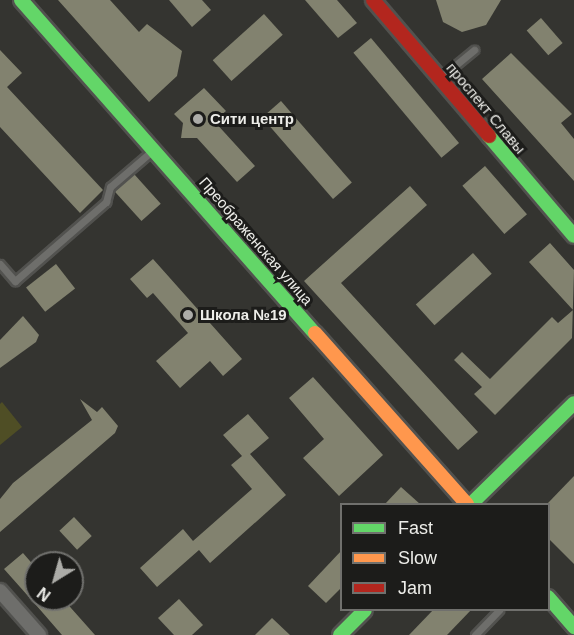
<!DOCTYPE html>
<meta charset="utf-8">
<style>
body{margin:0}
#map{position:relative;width:574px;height:635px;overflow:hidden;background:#343430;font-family:Helvetica,sans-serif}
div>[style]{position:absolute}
.green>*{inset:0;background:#4f4e25}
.building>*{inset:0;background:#82826f;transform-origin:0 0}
.roads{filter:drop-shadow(2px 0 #52524f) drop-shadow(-2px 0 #52524f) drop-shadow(0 2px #52524f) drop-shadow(0 -2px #52524f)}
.lane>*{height:7px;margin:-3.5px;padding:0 3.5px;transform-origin:3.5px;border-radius:3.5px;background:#6e6e6b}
.street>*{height:14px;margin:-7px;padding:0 7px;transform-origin:7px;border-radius:7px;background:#6e6e6b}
.fast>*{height:14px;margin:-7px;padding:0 7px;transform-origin:7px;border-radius:7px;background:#63d668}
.slow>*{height:14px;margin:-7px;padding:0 7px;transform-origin:7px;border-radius:7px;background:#ff974d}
.jam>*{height:14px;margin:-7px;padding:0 7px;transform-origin:7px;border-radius:7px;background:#b3261e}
.dots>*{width:16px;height:16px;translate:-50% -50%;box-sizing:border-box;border:3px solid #1c1c1a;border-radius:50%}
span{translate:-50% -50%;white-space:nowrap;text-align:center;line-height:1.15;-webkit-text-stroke:6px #1c1c1a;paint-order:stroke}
.street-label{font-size:15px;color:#edede9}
.poi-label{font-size:15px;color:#edede9;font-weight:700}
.left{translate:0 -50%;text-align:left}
.legend{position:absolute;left:340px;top:503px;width:210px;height:108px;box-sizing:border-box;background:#1c1c1a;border:2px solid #70706d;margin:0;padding:8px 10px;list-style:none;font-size:18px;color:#edede9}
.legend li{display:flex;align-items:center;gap:12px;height:30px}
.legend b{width:30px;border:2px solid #70706d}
.north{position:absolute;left:24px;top:551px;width:60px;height:60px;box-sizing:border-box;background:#1c1c1a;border:2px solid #70706d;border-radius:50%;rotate:217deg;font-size:16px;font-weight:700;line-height:24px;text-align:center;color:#edede9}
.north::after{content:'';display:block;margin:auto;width:21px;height:27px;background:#acaca8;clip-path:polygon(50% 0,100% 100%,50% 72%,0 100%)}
</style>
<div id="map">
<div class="green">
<i style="clip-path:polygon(2px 402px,22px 427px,0 445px,0 404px)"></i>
</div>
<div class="building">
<i style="clip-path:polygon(58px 0,110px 0,139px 32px,147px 24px,182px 51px,177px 76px,149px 102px)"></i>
<i style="clip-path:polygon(169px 0,202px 0,211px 10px,192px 27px)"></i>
<i style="clip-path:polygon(305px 0,337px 0,357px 23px,338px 38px)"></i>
<i style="clip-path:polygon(436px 0,501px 0,486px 25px,462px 32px,443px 22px)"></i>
<i style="left:264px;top:14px;width:28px;height:69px;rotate:48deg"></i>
<i style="left:541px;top:18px;width:33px;height:19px;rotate:49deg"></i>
<i style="left:371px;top:38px;width:137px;height:23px;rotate:50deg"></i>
<i style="clip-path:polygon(0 50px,22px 73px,7px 87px,103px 190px,80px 213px,0 127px)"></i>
<i style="clip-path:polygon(511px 53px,572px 114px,561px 123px,574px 139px,574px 181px,482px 79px)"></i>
<i style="clip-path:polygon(204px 88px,226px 111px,214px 121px,255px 166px,237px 182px,197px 138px,181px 138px,183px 123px,174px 114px)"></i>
<i style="left:281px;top:101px;width:108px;height:25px;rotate:49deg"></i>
<i style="left:485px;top:166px;width:64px;height:30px;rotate:49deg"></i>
<i style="left:134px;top:174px;width:40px;height:26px;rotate:48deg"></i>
<i style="clip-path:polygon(410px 186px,427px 205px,341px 283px,478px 432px,458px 450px,304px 281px)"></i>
<i style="clip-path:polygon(550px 243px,574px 270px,572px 338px,495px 415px,474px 394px,482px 387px,454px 360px,462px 352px,490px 379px,552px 317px,558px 323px,573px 310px,529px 262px)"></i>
<i style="left:473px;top:253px;width:28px;height:77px;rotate:48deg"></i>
<i style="clip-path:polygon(153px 259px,242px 359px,223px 376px,210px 361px,180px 388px,156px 361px,188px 333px,153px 293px,147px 298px,130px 279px)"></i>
<i style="left:56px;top:264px;width:31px;height:38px;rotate:52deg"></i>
<i style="clip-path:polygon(23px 316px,39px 335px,36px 342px,0 368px,0 340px)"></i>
<i style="clip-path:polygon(313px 377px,383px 455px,339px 496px,303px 458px,324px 439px,289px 398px)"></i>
<i style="clip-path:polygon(80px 399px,97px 412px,102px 407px,118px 426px,115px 433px,0 532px,0 499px,13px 483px,92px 420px)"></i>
<i style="clip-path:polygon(248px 414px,269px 438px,250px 454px,286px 495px,210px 563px,199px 550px,157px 587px,140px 568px,183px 529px,193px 541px,252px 489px,231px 465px,242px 456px,223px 435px)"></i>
<i style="clip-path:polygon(574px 476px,574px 564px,549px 539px,548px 503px)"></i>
<i style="clip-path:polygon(401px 487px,420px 504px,385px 504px)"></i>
<i style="left:74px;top:517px;width:26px;height:20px;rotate:47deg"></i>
<i style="clip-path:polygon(342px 550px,342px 587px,326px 603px,308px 586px)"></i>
<i style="clip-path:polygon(23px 553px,36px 568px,36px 599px,63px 599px,95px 635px,62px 635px,36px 605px,4px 569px)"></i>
<i style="clip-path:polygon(179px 599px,203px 625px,192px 635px,174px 635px,158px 618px)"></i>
<i style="clip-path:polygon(434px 609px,472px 609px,447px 635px,409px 635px)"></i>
<i style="clip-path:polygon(272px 618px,290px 635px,255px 635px)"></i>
</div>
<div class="roads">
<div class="lane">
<i style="left:441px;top:77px;width:43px;rotate:-39.3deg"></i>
<i style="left:0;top:264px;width:23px;rotate:49deg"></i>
<i style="left:15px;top:281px;width:121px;rotate:-41deg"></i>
<i style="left:106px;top:202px;width:16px;rotate:-75deg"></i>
<i style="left:110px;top:187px;width:55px;rotate:-40.6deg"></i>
<i style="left:475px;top:635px;width:35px;rotate:-46deg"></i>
</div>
<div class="street">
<i style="left:0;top:591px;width:59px;rotate:48.4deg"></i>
</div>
<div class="fast">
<i style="left:21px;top:0;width:444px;rotate:48.6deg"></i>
<i style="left:489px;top:136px;width:131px;rotate:49.6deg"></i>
<i style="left:471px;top:504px;width:144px;rotate:-44.4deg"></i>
<i style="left:548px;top:597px;width:40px;rotate:49deg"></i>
<i style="left:340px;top:635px;width:35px;rotate:-45deg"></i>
</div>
<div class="slow">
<i style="left:315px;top:333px;width:229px;rotate:48.4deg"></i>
</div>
<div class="jam">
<i style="left:373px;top:0;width:179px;rotate:49.5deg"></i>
</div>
</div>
<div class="dots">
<i style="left:198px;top:119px;background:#acaca8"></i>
<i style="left:188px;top:315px;background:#acaca8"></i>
</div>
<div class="street-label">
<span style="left:486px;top:108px;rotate:50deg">проспект Славы</span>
<span style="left:256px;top:241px;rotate:49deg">Преображенская улица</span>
</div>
<div class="poi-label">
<span class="left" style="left:210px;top:119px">Сити центр</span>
<span class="left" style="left:200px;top:315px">Школа №19</span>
</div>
<ul class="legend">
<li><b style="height:8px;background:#63d668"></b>Fast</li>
<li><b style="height:8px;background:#ff974d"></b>Slow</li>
<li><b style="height:8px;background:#b3261e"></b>Jam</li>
</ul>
<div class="north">N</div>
</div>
